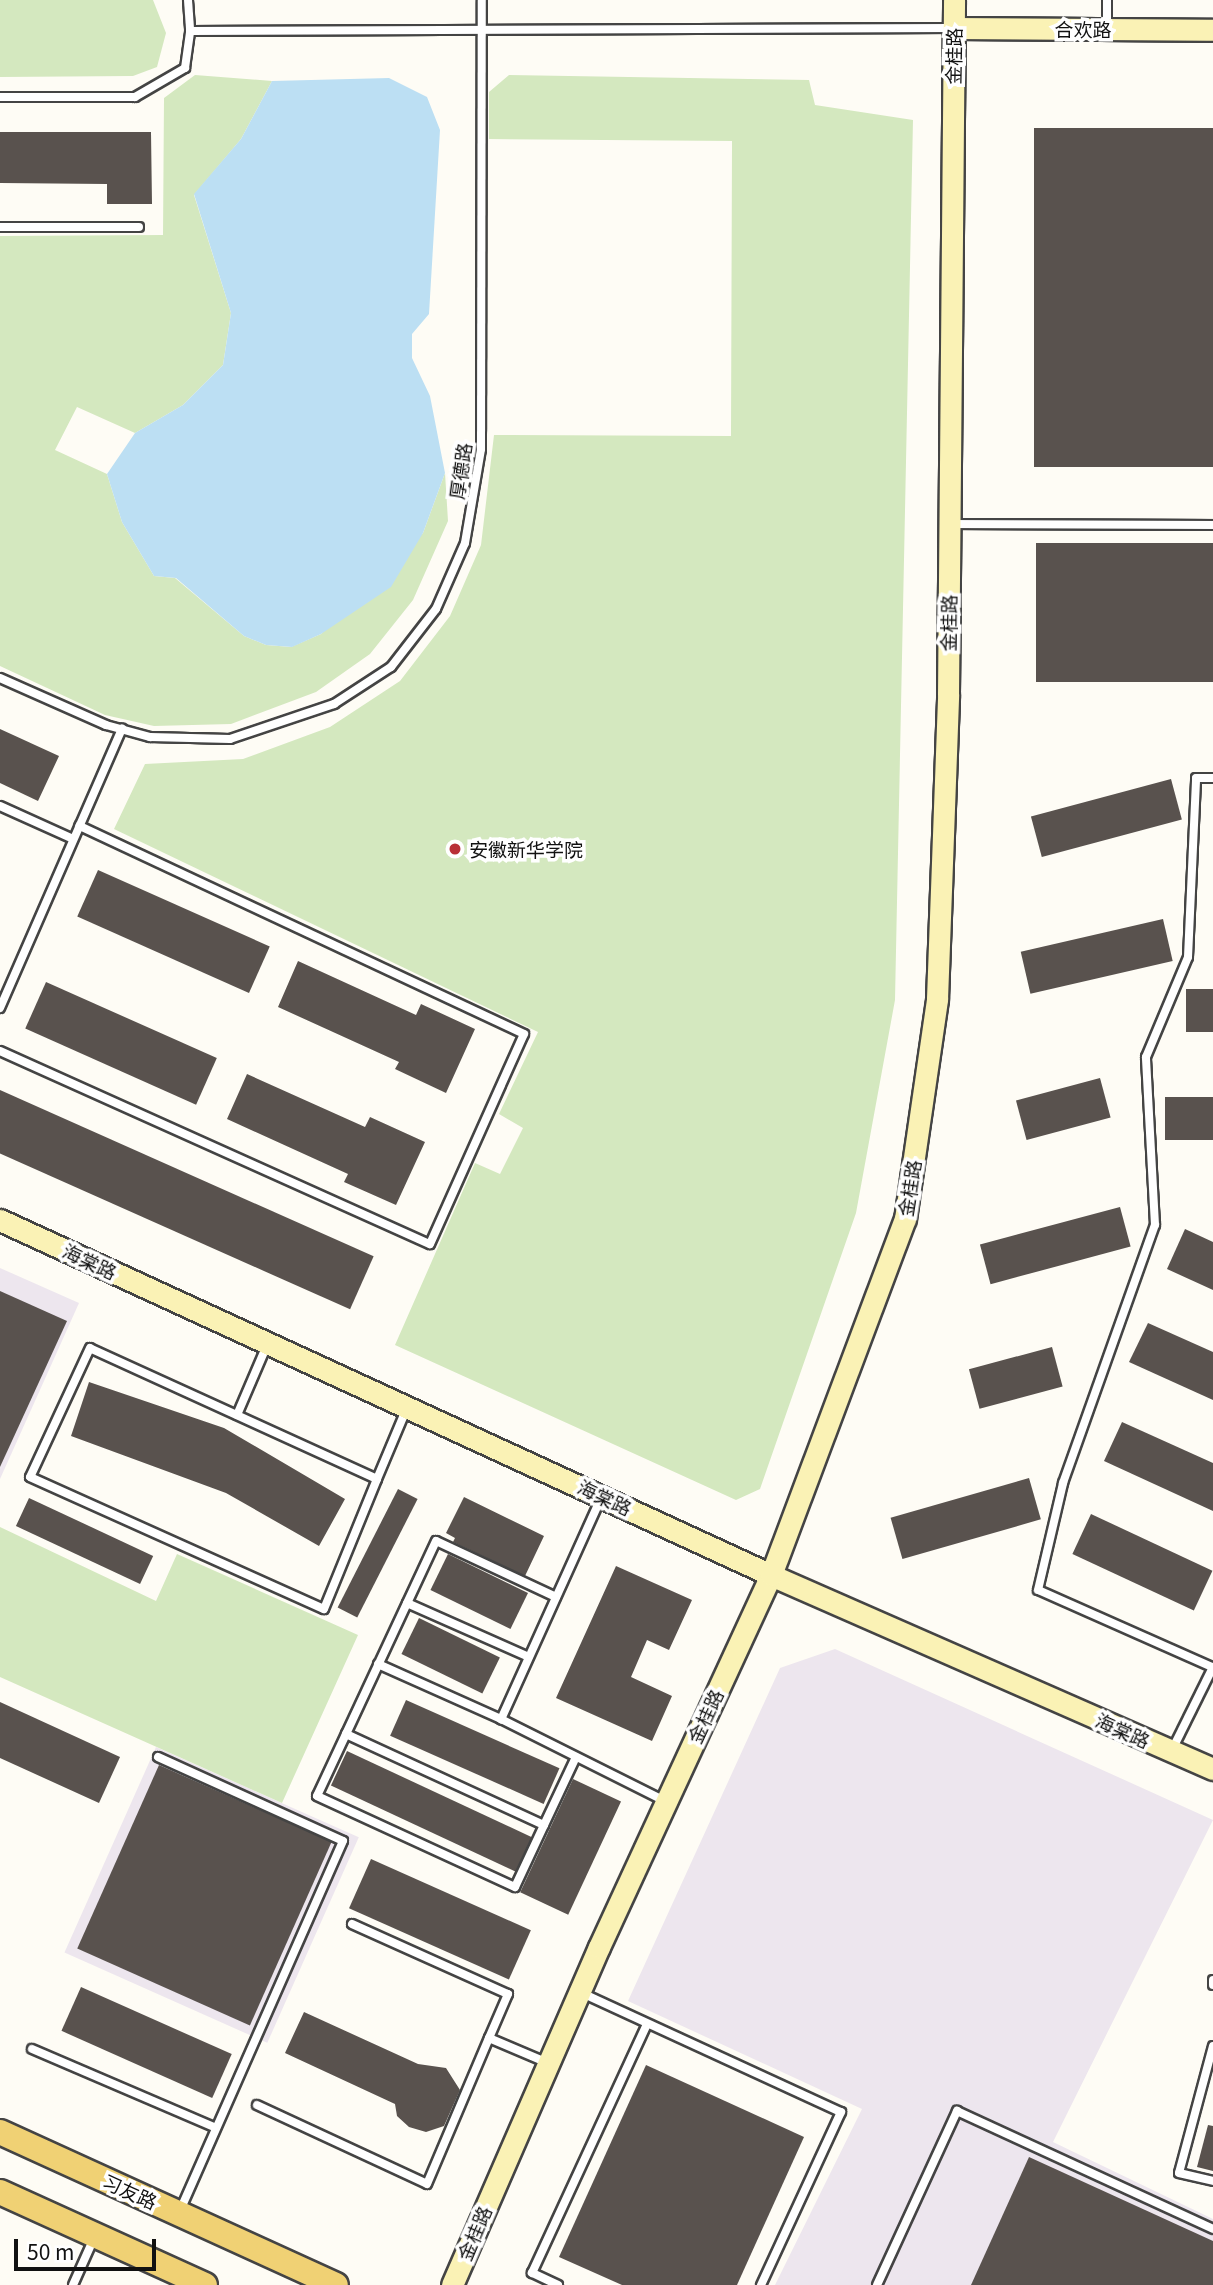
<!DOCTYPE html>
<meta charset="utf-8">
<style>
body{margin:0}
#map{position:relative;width:1213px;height:2285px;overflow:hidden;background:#fefcf5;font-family:Georgia,"Noto Sans SC",serif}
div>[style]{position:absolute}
.industrial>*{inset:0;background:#ede6ee;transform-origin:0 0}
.green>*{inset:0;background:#d4e8bf}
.water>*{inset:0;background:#bcdff3}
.building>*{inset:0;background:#59524e;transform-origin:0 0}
.roads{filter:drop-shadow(2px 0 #444) drop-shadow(-2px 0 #444) drop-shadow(0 2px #444) drop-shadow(0 -2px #444)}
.lane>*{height:8px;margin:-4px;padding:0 4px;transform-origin:4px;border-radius:4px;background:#fff}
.secondary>*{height:21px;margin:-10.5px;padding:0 10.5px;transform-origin:10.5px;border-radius:10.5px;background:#faf2b5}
.primary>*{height:24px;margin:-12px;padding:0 12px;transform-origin:12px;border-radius:12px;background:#f0d174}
.dots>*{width:19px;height:19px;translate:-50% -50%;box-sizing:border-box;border:4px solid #fff;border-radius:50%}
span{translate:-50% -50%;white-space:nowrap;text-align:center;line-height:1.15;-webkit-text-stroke:7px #fff;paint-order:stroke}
.street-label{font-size:19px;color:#111}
.poi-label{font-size:19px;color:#111}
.left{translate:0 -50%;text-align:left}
.scale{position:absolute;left:14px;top:2239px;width:142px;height:32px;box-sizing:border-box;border:4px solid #111;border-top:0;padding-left:9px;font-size:21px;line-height:24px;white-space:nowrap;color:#111;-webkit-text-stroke:5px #fff;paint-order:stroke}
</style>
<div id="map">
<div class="industrial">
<i style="clip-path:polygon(0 1268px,79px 1303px,0 1479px)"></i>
<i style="clip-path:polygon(835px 1649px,1213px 1820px,1053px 2142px,1213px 2219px,1213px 2285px,775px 2285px,862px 2109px,628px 2001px,780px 1668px)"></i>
<i style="left:156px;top:1747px;width:222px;height:225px;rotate:24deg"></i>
</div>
<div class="green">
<i style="clip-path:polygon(0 0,153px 0,166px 33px,157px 67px,133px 76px,0 77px)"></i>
<i style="clip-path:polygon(195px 75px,272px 81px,241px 139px,194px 195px,231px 313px,223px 365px,183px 405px,135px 433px,77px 407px,55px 450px,107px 474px,122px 522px,154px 576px,175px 578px,244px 636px,266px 645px,291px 647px,321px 634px,423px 533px,445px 473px,448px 521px,413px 600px,370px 654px,316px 692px,231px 724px,154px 726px,105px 715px,0 666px,0 236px,163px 235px,164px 98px)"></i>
<i style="clip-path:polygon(509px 75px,809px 80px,815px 105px,913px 120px,895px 1000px,856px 1213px,760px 1489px,736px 1500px,395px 1345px,475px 1163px,500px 1174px,523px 1128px,499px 1114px,538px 1032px,114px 829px,145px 764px,243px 759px,330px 727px,400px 681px,450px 616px,481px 545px,494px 435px,731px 436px,732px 141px,489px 139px,489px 92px)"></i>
<i style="clip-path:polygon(0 1527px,156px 1601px,177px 1554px,358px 1635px,282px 1803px,0 1677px)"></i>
</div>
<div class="water">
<i style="clip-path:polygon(389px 78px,427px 97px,440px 130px,429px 314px,412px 334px,412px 358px,430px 396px,445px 473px,423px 533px,391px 587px,321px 634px,292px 647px,266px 645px,244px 636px,176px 578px,154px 576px,122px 522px,107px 474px,135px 433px,183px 405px,223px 365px,231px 313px,194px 194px,241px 139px,272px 81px)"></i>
</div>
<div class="building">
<i style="left:1034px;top:128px;width:179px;height:339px"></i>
<i style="clip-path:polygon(0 132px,151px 132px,152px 204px,107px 204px,107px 184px,0 183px)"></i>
<i style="left:1036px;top:543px;width:177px;height:139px"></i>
<i style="clip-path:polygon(0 729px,59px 756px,38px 801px,0 783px)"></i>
<i style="left:1171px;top:779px;width:42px;height:145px;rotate:75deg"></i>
<i style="left:98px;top:870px;width:188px;height:51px;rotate:24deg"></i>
<i style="left:1163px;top:919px;width:43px;height:146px;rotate:77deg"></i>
<i style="clip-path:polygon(298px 961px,416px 1015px,421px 1004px,475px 1029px,446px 1093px,395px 1069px,399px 1062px,278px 1007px)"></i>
<i style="left:46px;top:982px;width:187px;height:51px;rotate:24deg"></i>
<i style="left:1186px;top:989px;width:27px;height:43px"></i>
<i style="clip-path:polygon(247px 1074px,365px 1127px,370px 1117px,425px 1142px,396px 1205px,344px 1182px,348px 1174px,227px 1119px)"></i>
<i style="left:1100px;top:1078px;width:41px;height:87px;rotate:75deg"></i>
<i style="left:0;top:1090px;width:409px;height:58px;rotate:24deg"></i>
<i style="left:1165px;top:1097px;width:48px;height:43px"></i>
<i style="left:1120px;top:1207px;width:41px;height:145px;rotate:75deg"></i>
<i style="clip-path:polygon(1185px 1229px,1213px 1242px,1213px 1290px,1167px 1269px)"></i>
<i style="clip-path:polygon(0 1291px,67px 1321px,0 1467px)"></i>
<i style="clip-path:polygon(1148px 1323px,1213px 1352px,1213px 1400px,1129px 1362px)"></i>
<i style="left:1052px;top:1347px;width:41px;height:86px;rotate:75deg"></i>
<i style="clip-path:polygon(89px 1382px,224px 1428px,345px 1499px,319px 1546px,226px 1493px,71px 1436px)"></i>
<i style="clip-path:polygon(1122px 1422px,1213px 1463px,1213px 1511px,1104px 1461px)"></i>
<i style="left:1029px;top:1478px;width:43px;height:144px;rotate:74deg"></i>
<i style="left:398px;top:1489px;width:22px;height:133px;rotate:27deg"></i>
<i style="clip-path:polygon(464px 1497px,544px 1536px,525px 1576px,453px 1542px,455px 1538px,446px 1533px)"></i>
<i style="left:29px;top:1498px;width:137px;height:31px;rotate:25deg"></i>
<i style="left:1091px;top:1514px;width:134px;height:44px;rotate:25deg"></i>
<i style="left:448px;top:1554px;width:89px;height:40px;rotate:26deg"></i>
<i style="clip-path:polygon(616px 1566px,692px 1600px,669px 1650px,647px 1640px,631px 1677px,672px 1696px,652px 1741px,556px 1698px)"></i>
<i style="left:419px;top:1618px;width:90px;height:40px;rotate:26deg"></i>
<i style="left:406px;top:1700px;width:168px;height:39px;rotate:24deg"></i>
<i style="clip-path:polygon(0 1702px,120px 1757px,99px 1803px,0 1758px)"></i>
<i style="left:347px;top:1751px;width:204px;height:38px;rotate:25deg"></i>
<i style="left:159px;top:1765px;width:189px;height:201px;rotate:24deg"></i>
<i style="left:573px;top:1779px;width:53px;height:125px;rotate:25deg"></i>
<i style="left:371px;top:1859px;width:175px;height:54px;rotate:24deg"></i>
<i style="left:81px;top:1987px;width:165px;height:48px;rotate:24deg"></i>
<i style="clip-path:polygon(304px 2012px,418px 2064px,446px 2068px,460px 2090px,444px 2126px,426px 2132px,409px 2127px,397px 2116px,395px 2104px,285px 2053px)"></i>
<i style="clip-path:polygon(646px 2065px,804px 2137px,737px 2285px,622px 2285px,559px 2257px)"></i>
<i style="clip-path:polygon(1208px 2125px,1213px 2126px,1213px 2171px,1197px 2167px)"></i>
<i style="clip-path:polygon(1029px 2157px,1213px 2241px,1213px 2285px,971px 2285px)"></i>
</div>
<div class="roads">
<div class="lane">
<i style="left:188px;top:0;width:31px;rotate:86deg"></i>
<i style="left:1107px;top:0;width:29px;rotate:90deg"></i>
<i style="left:0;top:97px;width:135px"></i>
<i style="left:135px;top:97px;width:58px;rotate:-30.1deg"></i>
<i style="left:185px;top:68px;width:37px;rotate:-82deg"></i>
<i style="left:190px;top:31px;width:761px;rotate:-0.23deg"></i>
<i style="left:0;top:227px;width:139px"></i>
<i style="left:950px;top:524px;width:263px;rotate:0.2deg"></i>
<i style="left:0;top:678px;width:116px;rotate:23.9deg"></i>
<i style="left:106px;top:725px;width:46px;rotate:15.3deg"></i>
<i style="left:150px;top:737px;width:80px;rotate:1.4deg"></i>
<i style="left:230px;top:739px;width:110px;rotate:-18.6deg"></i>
<i style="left:334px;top:704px;width:68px;rotate:-33deg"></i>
<i style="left:391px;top:667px;width:73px;rotate:-52.2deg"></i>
<i style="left:436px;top:609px;width:72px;rotate:-66.3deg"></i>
<i style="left:465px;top:543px;width:95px;rotate:-80.3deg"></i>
<i style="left:481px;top:449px;width:449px;rotate:-89.9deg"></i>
<i style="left:0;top:806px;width:80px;rotate:24.3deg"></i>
<i style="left:0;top:1008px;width:305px;rotate:-66.4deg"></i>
<i style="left:0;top:1051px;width:471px;rotate:24.2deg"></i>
<i style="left:430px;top:1244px;width:230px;rotate:-65.9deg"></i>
<i style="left:524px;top:1034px;width:491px;rotate:-154.9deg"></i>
<i style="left:237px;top:1415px;width:76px;rotate:-66.8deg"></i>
<i style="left:377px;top:1479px;width:315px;rotate:-155.5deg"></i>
<i style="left:90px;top:1348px;width:142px;rotate:114.9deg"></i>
<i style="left:30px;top:1477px;width:322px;rotate:24.2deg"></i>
<i style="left:324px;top:1609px;width:140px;rotate:-67.8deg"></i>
<i style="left:377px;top:1479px;width:75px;rotate:-67.2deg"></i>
<i style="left:601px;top:1498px;width:243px;rotate:114.3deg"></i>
<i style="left:501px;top:1719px;width:183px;rotate:26.6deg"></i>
<i style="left:556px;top:1597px;width:132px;rotate:-155deg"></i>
<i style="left:436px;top:1541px;width:213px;rotate:115deg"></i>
<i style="left:346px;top:1734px;width:218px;rotate:24.7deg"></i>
<i style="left:544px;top:1825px;width:75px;rotate:-64.8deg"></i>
<i style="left:407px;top:1603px;width:133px;rotate:23.9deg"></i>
<i style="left:378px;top:1664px;width:135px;rotate:24.1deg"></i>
<i style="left:1212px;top:1667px;width:190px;rotate:-156.1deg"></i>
<i style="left:1038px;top:1590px;width:110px;rotate:-76.8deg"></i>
<i style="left:1063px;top:1483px;width:274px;rotate:-70.4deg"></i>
<i style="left:1155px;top:1225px;width:168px;rotate:-93.1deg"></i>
<i style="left:1146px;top:1057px;width:108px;rotate:-67.2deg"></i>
<i style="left:1188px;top:957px;width:179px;rotate:-87.4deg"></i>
<i style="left:1196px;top:778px;width:17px"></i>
<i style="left:346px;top:1734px;width:68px;rotate:115.1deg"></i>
<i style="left:317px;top:1796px;width:218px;rotate:24.7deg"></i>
<i style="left:515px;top:1887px;width:68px;rotate:-64.9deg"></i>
<i style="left:1173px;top:1748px;width:90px;rotate:-63.7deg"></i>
<i style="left:158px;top:1757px;width:203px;rotate:24.4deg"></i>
<i style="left:343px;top:1841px;width:404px;rotate:113.8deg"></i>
<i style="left:352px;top:1924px;width:171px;rotate:24.2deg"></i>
<i style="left:508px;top:1994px;width:48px;rotate:113.4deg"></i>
<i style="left:1213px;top:1980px;width:5px;rotate:90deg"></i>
<i style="left:582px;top:1993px;width:285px;rotate:24.7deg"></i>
<i style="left:841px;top:2112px;width:191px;rotate:114.8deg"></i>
<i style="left:1213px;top:2046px;width:131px;rotate:105deg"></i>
<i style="left:1179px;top:2173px;width:35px;rotate:13deg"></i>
<i style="left:32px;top:2049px;width:200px;rotate:23.2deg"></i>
<i style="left:257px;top:2105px;width:187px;rotate:24.9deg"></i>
<i style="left:427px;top:2184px;width:159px;rotate:-67deg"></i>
<i style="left:489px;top:2038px;width:64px;rotate:23deg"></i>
<i style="left:73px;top:2285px;width:51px;rotate:-65.9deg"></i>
<i style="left:558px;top:2285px;width:29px;rotate:-155deg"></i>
<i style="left:532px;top:2273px;width:274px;rotate:-65.2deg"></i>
<i style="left:877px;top:2285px;width:192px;rotate:-65.3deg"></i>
<i style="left:957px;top:2111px;width:282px;rotate:24.7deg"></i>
</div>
<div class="secondary">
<i style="left:954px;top:28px;width:259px;rotate:0.4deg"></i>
<i style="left:0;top:1220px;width:849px;rotate:24.72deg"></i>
<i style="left:771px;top:1575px;width:483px;rotate:23.7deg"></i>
<i style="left:452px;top:2285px;width:369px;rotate:-66.5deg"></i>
<i style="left:599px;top:1947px;width:410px;rotate:-65.2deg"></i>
<i style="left:771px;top:1575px;width:380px;rotate:-69.4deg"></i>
<i style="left:905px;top:1219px;width:222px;rotate:-81.7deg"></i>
<i style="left:937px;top:999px;width:305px;rotate:-87.9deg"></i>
<i style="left:948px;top:694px;width:694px;rotate:-89.5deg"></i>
</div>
<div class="primary">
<i style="left:0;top:2132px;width:369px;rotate:24.5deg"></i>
<i style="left:0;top:2192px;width:225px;rotate:24.4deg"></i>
</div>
</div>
<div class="dots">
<i style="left:455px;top:849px;background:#b93037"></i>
</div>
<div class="street-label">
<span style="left:1083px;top:29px">合欢路</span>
<span style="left:953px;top:56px;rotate:-89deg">金桂路</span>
<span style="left:460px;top:471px;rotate:-82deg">厚德路</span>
<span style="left:948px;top:623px;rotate:-89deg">金桂路</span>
<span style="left:909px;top:1188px;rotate:-81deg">金桂路</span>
<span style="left:90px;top:1261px;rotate:25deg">海棠路</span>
<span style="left:605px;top:1497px;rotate:25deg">海棠路</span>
<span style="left:705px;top:1716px;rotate:-65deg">金桂路</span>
<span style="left:1123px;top:1730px;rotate:24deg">海棠路</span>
<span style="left:130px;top:2191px;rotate:24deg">习友路</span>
<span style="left:474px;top:2233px;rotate:-67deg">金桂路</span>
</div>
<div class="poi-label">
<span class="left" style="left:469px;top:849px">安徽新华学院</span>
</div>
<div class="scale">50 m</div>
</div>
